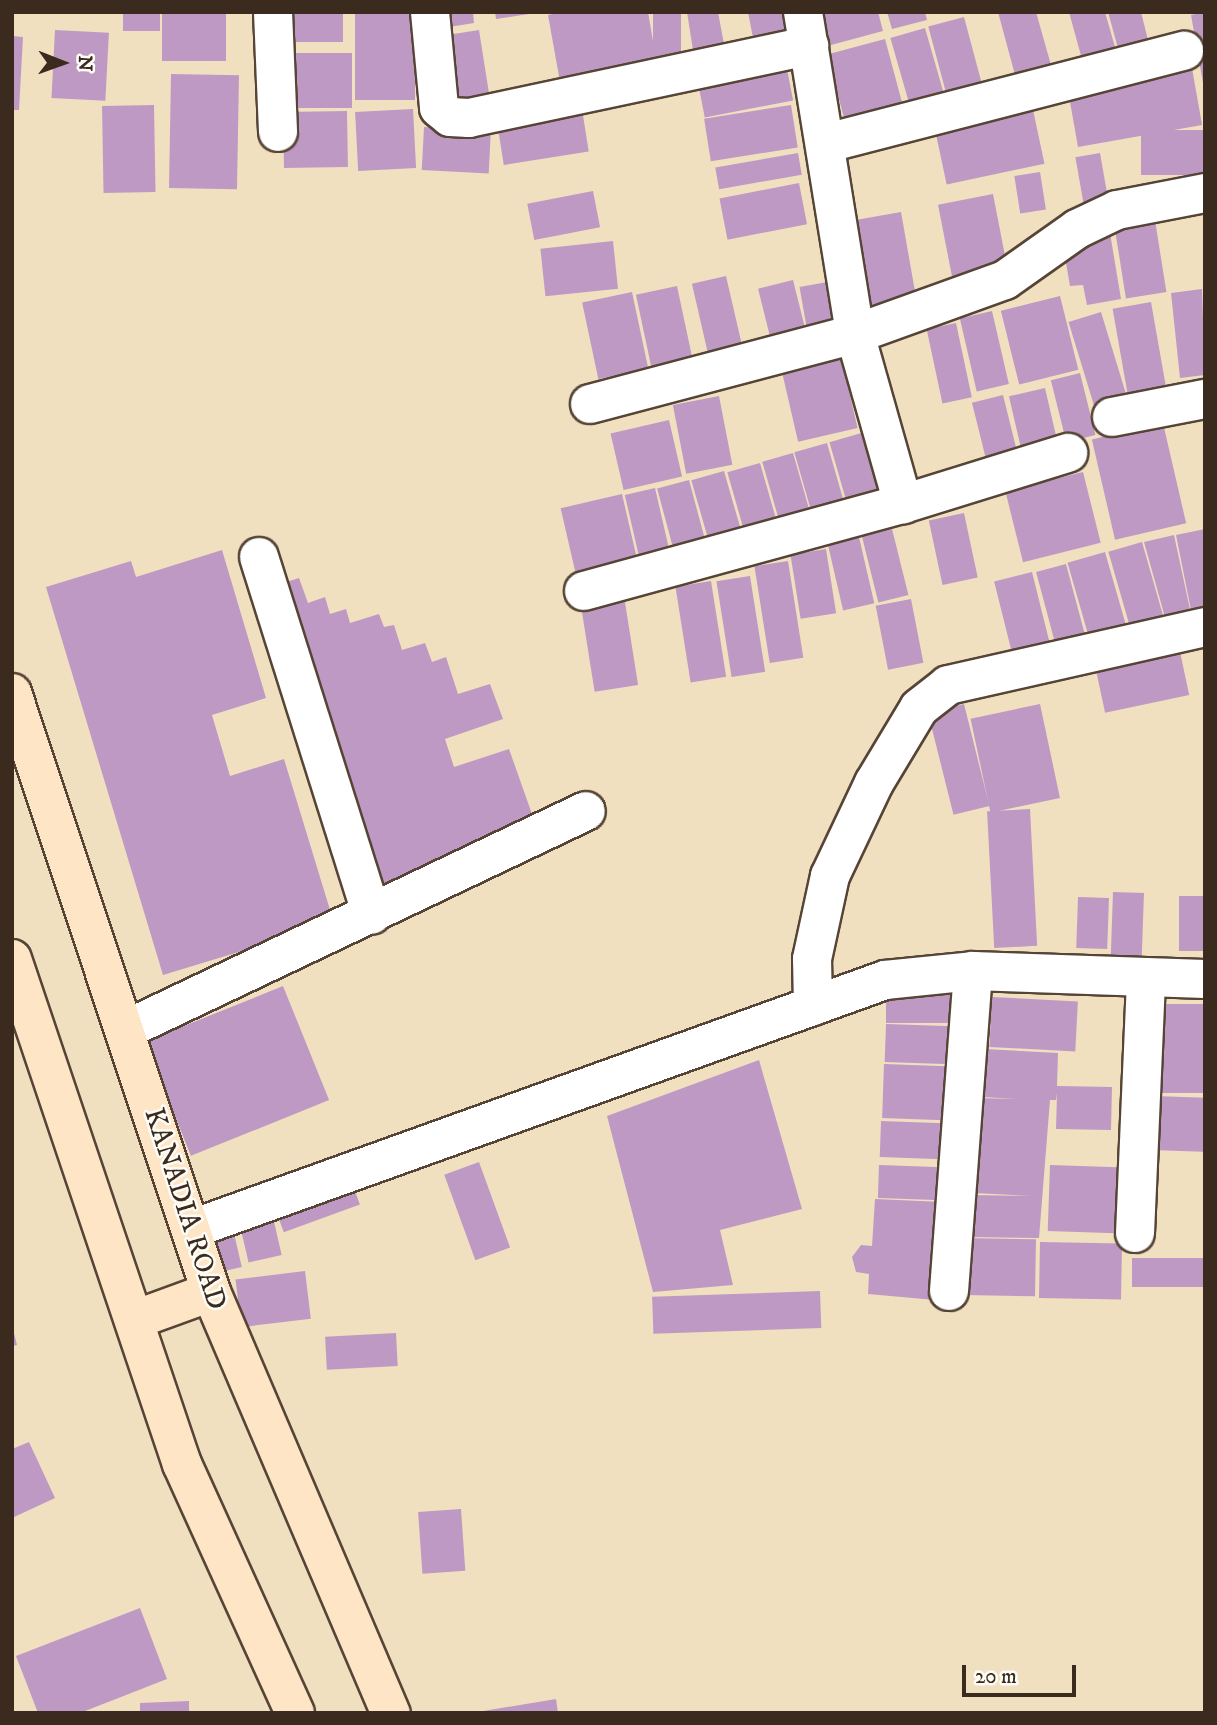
<!DOCTYPE html>
<style>
body{margin:0}
#map{position:relative;width:1217px;height:1725px;overflow:hidden;background:#f0e0c0;font-family:"IM FELL DW Pica",serif}
div>[style]{position:absolute}
.building>*{inset:0;background:#be99c4;transform-origin:0 0}
.roads{filter:drop-shadow(2px 0 #564536) drop-shadow(-2px 0 #564536) drop-shadow(0 2px #564536) drop-shadow(0 -2px #564536)}
.minor>*{height:38px;margin:-19px;padding:0 19px;transform-origin:19px;border-radius:19px;background:#fff}
.secondary>*{height:38px;margin:-19px;padding:0 19px;transform-origin:19px;border-radius:19px;background:#fee5c5}
span{translate:-50% -50%;white-space:nowrap;text-align:center;line-height:1.15;-webkit-text-stroke:5px #fdfcf7;paint-order:stroke}
.street-label{font-size:28px;color:#3b2a1e}
.frame{position:absolute;inset:0;border:14px solid #3b2a1e;pointer-events:none}
.north{position:absolute;left:28px;top:28px;width:70px;height:70px;-webkit-text-stroke:5px #fdfcf7;paint-order:stroke;rotate:91deg;font-size:19px;font-weight:700;line-height:28px;text-align:center;color:#3b2a1e}
.north::after{content:'';display:block;margin:auto;width:24px;height:32px;background:#3b2a1e;clip-path:polygon(50% 0,100% 100%,50% 72%,0 100%)}
.scale{position:absolute;left:962px;top:1665px;width:114px;height:32px;box-sizing:border-box;border:4px solid #3b2a1e;border-top:0;padding-left:9px;font-size:21px;line-height:24px;white-space:nowrap;color:#3b2a1e;-webkit-text-stroke:5px #fdfcf7;paint-order:stroke}
</style>
<div id="map">
<div class="building">
<i style="left:123px;top:12px;width:37px;height:19px"></i>
<i style="left:162px;top:12px;width:64px;height:49px"></i>
<i style="left:282px;top:12px;width:61px;height:30px"></i>
<i style="left:355px;top:12px;width:60px;height:88px"></i>
<i style="clip-path:polygon(441px 12px,473px 12px,474px 23px,443px 28px)"></i>
<i style="clip-path:polygon(495px 12px,529px 12px,529px 14px,496px 19px)"></i>
<i style="clip-path:polygon(561px 12px,648px 12px,657px 64px,560px 82px,548px 15px)"></i>
<i style="left:653px;top:12px;width:28px;height:48px"></i>
<i style="clip-path:polygon(687px 12px,718px 12px,724px 44px,693px 50px)"></i>
<i style="clip-path:polygon(748px 12px,792px 12px,796px 35px,754px 43px)"></i>
<i style="clip-path:polygon(822px 12px,878px 12px,883px 31px,831px 45px)"></i>
<i style="clip-path:polygon(887px 12px,925px 12px,927px 20px,892px 29px)"></i>
<i style="clip-path:polygon(998px 12px,1036px 12px,1051px 65px,1015px 75px)"></i>
<i style="clip-path:polygon(1069px 12px,1105px 12px,1117px 54px,1083px 63px)"></i>
<i style="clip-path:polygon(1108px 12px,1141px 12px,1149px 44px,1119px 52px)"></i>
<i style="clip-path:polygon(1205px 12px,1205px 83px,1203px 83px,1191px 15px)"></i>
<i style="left:964px;top:17px;width:76px;height:37px;rotate:75deg"></i>
<i style="left:925px;top:28px;width:71px;height:36px;rotate:74deg"></i>
<i style="left:55px;top:30px;width:54px;height:68px;rotate:3deg"></i>
<i style="left:479px;top:30px;width:67px;height:34px;rotate:81deg"></i>
<i style="clip-path:polygon(12px 36px,23px 37px,19px 110px,12px 110px)"></i>
<i style="left:885px;top:39px;width:71px;height:60px;rotate:75deg"></i>
<i style="left:352px;top:53px;width:55px;height:69px;rotate:90deg"></i>
<i style="left:1192px;top:68px;width:58px;height:126px;rotate:80deg"></i>
<i style="left:787px;top:69px;width:32px;height:90px;rotate:79deg"></i>
<i style="left:171px;top:74px;width:68px;height:114px;rotate:1deg"></i>
<i style="left:154px;top:105px;width:87px;height:52px;rotate:89deg"></i>
<i style="left:791px;top:105px;width:43px;height:88px;rotate:81deg"></i>
<i style="left:1032px;top:105px;width:60px;height:100px;rotate:78deg"></i>
<i style="left:413px;top:109px;width:59px;height:58px;rotate:87deg"></i>
<i style="left:582px;top:109px;width:43px;height:86px;rotate:81deg"></i>
<i style="left:347px;top:111px;width:56px;height:64px;rotate:89deg"></i>
<i style="left:424px;top:127px;width:67px;height:43px;rotate:3deg"></i>
<i style="left:1205px;top:130px;width:45px;height:64px;rotate:90deg"></i>
<i style="left:798px;top:153px;width:22px;height:84px;rotate:80deg"></i>
<i style="left:1100px;top:153px;width:52px;height:25px;rotate:80deg"></i>
<i style="left:1040px;top:172px;width:38px;height:26px;rotate:81deg"></i>
<i style="left:799px;top:183px;width:42px;height:81px;rotate:79deg"></i>
<i style="left:593px;top:191px;width:37px;height:67px;rotate:79deg"></i>
<i style="left:993px;top:194px;width:87px;height:56px;rotate:79deg"></i>
<i style="left:901px;top:212px;width:90px;height:49px;rotate:80deg"></i>
<i style="left:1155px;top:220px;width:73px;height:41px;rotate:81deg"></i>
<i style="clip-path:polygon(1110px 233px,1121px 299px,1087px 305px,1083px 285px,1070px 286px,1063px 245px)"></i>
<i style="left:613px;top:241px;width:48px;height:73px;rotate:84deg"></i>
<i style="left:726px;top:276px;width:75px;height:35px;rotate:77deg"></i>
<i style="left:793px;top:280px;width:49px;height:36px;rotate:76deg"></i>
<i style="left:833px;top:281px;width:48px;height:34px;rotate:80deg"></i>
<i style="left:677px;top:286px;width:75px;height:42px;rotate:78deg"></i>
<i style="clip-path:polygon(1202px 289px,1205px 375px,1180px 378px,1171px 293px)"></i>
<i style="left:632px;top:292px;width:78px;height:51px;rotate:78deg"></i>
<i style="left:1060px;top:296px;width:76px;height:61px;rotate:76deg"></i>
<i style="left:1151px;top:302px;width:88px;height:39px;rotate:80deg"></i>
<i style="left:992px;top:311px;width:75px;height:33px;rotate:77deg"></i>
<i style="left:1101px;top:312px;width:88px;height:34px;rotate:73deg"></i>
<i style="left:956px;top:323px;width:76px;height:30px;rotate:78deg"></i>
<i style="left:840px;top:352px;width:78px;height:61px;rotate:77deg"></i>
<i style="left:1080px;top:373px;width:64px;height:30px;rotate:76deg"></i>
<i style="left:1045px;top:388px;width:57px;height:37px;rotate:77deg"></i>
<i style="left:1003px;top:395px;width:62px;height:32px;rotate:76deg"></i>
<i style="left:719px;top:396px;width:70px;height:47px;rotate:79deg"></i>
<i style="left:669px;top:420px;width:58px;height:60px;rotate:77deg"></i>
<i style="left:1163px;top:423px;width:103px;height:73px;rotate:77deg"></i>
<i style="left:865px;top:432px;width:68px;height:37px;rotate:74deg"></i>
<i style="left:827px;top:443px;width:64px;height:34px;rotate:74deg"></i>
<i style="left:793px;top:453px;width:66px;height:32px;rotate:74deg"></i>
<i style="left:760px;top:463px;width:63px;height:34px;rotate:74deg"></i>
<i style="left:724px;top:471px;width:69px;height:34px;rotate:74deg"></i>
<i style="left:1083px;top:472px;width:73px;height:80px;rotate:76deg"></i>
<i style="left:689px;top:480px;width:71px;height:33px;rotate:75deg"></i>
<i style="left:655px;top:488px;width:70px;height:31px;rotate:77deg"></i>
<i style="left:622px;top:494px;width:77px;height:63px;rotate:77deg"></i>
<i style="left:964px;top:513px;width:66px;height:36px;rotate:78deg"></i>
<i style="left:892px;top:529px;width:68px;height:31px;rotate:76deg"></i>
<i style="clip-path:polygon(1205px 529px,1205px 612px,1192px 615px,1176px 535px)"></i>
<i style="clip-path:polygon(1174px 535px,1191px 614px,1166px 621px,1144px 542px)"></i>
<i style="left:859px;top:537px;width:68px;height:32px;rotate:77deg"></i>
<i style="left:1142px;top:542px;width:80px;height:35px;rotate:74deg"></i>
<i style="left:826px;top:549px;width:65px;height:36px;rotate:81deg"></i>
<i style="clip-path:polygon(222px 550px,266px 698px,212px 715px,230px 776px,284px 759px,334px 923px,163px 975px,46px 587px,131px 561px,136px 577px)"></i>
<i style="left:1105px;top:552px;width:79px;height:39px;rotate:74deg"></i>
<i style="left:788px;top:561px;width:98px;height:34px;rotate:81deg"></i>
<i style="left:1066px;top:564px;width:72px;height:31px;rotate:75deg"></i>
<i style="left:1032px;top:572px;width:78px;height:39px;rotate:76deg"></i>
<i style="left:750px;top:576px;width:97px;height:34px;rotate:81deg"></i>
<i style="clip-path:polygon(299px 578px,308px 603px,325px 597px,330px 614px,346px 609px,350px 623px,379px 614px,384px 627px,394px 625px,402px 650px,425px 643px,432px 662px,446px 657px,458px 694px,490px 684px,503px 719px,445px 739px,454px 767px,509px 749px,532px 814px,464px 861px,378px 897px,277px 585px)"></i>
<i style="left:711px;top:581px;width:97px;height:36px;rotate:81deg"></i>
<i style="left:624px;top:596px;width:90px;height:44px;rotate:81deg"></i>
<i style="left:911px;top:599px;width:65px;height:36px;rotate:79deg"></i>
<i style="left:1179px;top:647px;width:49px;height:86px;rotate:78deg"></i>
<i style="left:964px;top:704px;width:105px;height:37px;rotate:76deg"></i>
<i style="left:1040px;top:704px;width:96px;height:71px;rotate:78deg"></i>
<i style="left:1030px;top:809px;width:137px;height:43px;rotate:87deg"></i>
<i style="left:1113px;top:892px;width:31px;height:72px;rotate:2deg"></i>
<i style="left:1179px;top:896px;width:26px;height:55px"></i>
<i style="left:1078px;top:897px;width:31px;height:51px;rotate:2deg"></i>
<i style="left:283px;top:986px;width:123px;height:149px;rotate:68deg"></i>
<i style="clip-path:polygon(957px 987px,956px 1023px,886px 1023px,886px 994px)"></i>
<i style="left:992px;top:997px;width:86px;height:50px;rotate:3deg"></i>
<i style="left:1161px;top:1004px;width:44px;height:89px"></i>
<i style="left:886px;top:1024px;width:67px;height:38px;rotate:2deg"></i>
<i style="clip-path:polygon(984px 1049px,1058px 1053px,1057px 1086px,1112px 1087px,1111px 1130px,1056px 1129px,1057px 1093px,1056px 1100px,1050px 1100px,1039px 1238px,967px 1237px,968px 1195px,1031px 1196px,973px 1193px,977px 1098px,1019px 1099px,982px 1097px)"></i>
<i style="clip-path:polygon(759px 1060px,802px 1209px,720px 1230px,733px 1285px,653px 1292px,607px 1116px)"></i>
<i style="left:884px;top:1064px;width:69px;height:54px;rotate:2deg"></i>
<i style="left:1154px;top:1096px;width:51px;height:54px;rotate:2deg"></i>
<i style="left:881px;top:1121px;width:70px;height:36px;rotate:2deg"></i>
<i style="left:479px;top:1162px;width:91px;height:37px;rotate:70deg"></i>
<i style="left:879px;top:1165px;width:64px;height:33px;rotate:2deg"></i>
<i style="left:1050px;top:1165px;width:75px;height:66px;rotate:2deg"></i>
<i style="left:352px;top:1183px;width:23px;height:81px;rotate:70deg"></i>
<i style="clip-path:polygon(875px 1199px,943px 1202px,935px 1300px,868px 1294px,869px 1274px,856px 1272px,852px 1257px,861px 1245px,872px 1246px)"></i>
<i style="left:272px;top:1213px;width:43px;height:34px;rotate:77deg"></i>
<i style="left:233px;top:1229px;width:39px;height:28px;rotate:77deg"></i>
<i style="left:964px;top:1238px;width:72px;height:57px;rotate:1deg"></i>
<i style="left:1040px;top:1242px;width:82px;height:56px;rotate:1deg"></i>
<i style="left:1132px;top:1258px;width:73px;height:29px"></i>
<i style="left:305px;top:1271px;width:48px;height:70px;rotate:83deg"></i>
<i style="left:820px;top:1291px;width:37px;height:168px;rotate:88deg"></i>
<i style="clip-path:polygon(12px 1325px,17px 1345px,12px 1346px)"></i>
<i style="left:396px;top:1333px;width:33px;height:71px;rotate:87deg"></i>
<i style="clip-path:polygon(29px 1442px,55px 1498px,12px 1518px,12px 1449px)"></i>
<i style="left:461px;top:1509px;width:62px;height:43px;rotate:86deg"></i>
<i style="clip-path:polygon(140px 1608px,167px 1679px,80px 1713px,38px 1713px,16px 1656px)"></i>
<i style="clip-path:polygon(556px 1699px,558px 1713px,484px 1713px,483px 1711px)"></i>
<i style="clip-path:polygon(189px 1701px,189px 1713px,140px 1713px,140px 1703px)"></i>
</div>
<div class="roads">
<div class="minor">
<i style="left:273px;top:12px;width:120px;rotate:87.6deg"></i>
<i style="left:430px;top:12px;width:96px;rotate:84.6deg"></i>
<i style="left:439px;top:108px;width:14px;rotate:39deg"></i>
<i style="left:450px;top:117px;width:19px;rotate:3deg"></i>
<i style="left:469px;top:118px;width:348px;rotate:-12deg"></i>
<i style="left:803px;top:12px;width:326px;rotate:80.8deg"></i>
<i style="left:855px;top:334px;width:177px;rotate:74.2deg"></i>
<i style="left:827px;top:143px;width:369px;rotate:-14.5deg"></i>
<i style="left:590px;top:404px;width:274px;rotate:-14.8deg"></i>
<i style="left:855px;top:334px;width:159px;rotate:-19.8deg"></i>
<i style="left:1005px;top:280px;width:88px;rotate:-35.3deg"></i>
<i style="left:1077px;top:229px;width:44px;rotate:-25.4deg"></i>
<i style="left:1117px;top:210px;width:90px;rotate:-10.9deg"></i>
<i style="left:1112px;top:417px;width:95px;rotate:-11deg"></i>
<i style="left:259px;top:557px;width:375px;rotate:72.5deg"></i>
<i style="left:584px;top:591px;width:331px;rotate:-15.3deg"></i>
<i style="left:903px;top:504px;width:173px;rotate:-17.2deg"></i>
<i style="left:813px;top:1006px;width:47px;rotate:-91.2deg"></i>
<i style="left:812px;top:959px;width:85px;rotate:-77.8deg"></i>
<i style="left:830px;top:876px;width:103px;rotate:-64.7deg"></i>
<i style="left:874px;top:783px;width:87px;rotate:-59deg"></i>
<i style="left:919px;top:708px;width:37px;rotate:-38deg"></i>
<i style="left:948px;top:685px;width:263px;rotate:-12.7deg"></i>
<i style="left:125px;top:1030px;width:510px;rotate:-25.41deg"></i>
<i style="left:192px;top:1229px;width:736px;rotate:-19.76deg"></i>
<i style="left:885px;top:980px;width:88px;rotate:-5.8deg"></i>
<i style="left:973px;top:971px;width:232px;rotate:2deg"></i>
<i style="left:1135px;top:1233px;width:256px;rotate:-87.5deg"></i>
<i style="left:949px;top:1291px;width:321px;rotate:-85.7deg"></i>
</div>
<div class="secondary">
<i style="left:12px;top:693px;width:631px;rotate:71.62deg"></i>
<i style="left:211px;top:1292px;width:458px;rotate:66.9deg"></i>
<i style="left:12px;top:959px;width:533px;rotate:71.4deg"></i>
<i style="left:182px;top:1464px;width:273px;rotate:65.6deg"></i>
<i style="left:134px;top:1320px;width:82px;rotate:-20deg"></i>
</div>
</div>
<div class="street-label">
<span style="left:185px;top:1209px;rotate:72deg">KANADIA ROAD</span>
</div>
<div class="frame"></div>
<div class="north">N</div>
<div class="scale">20 m</div>
</div>
